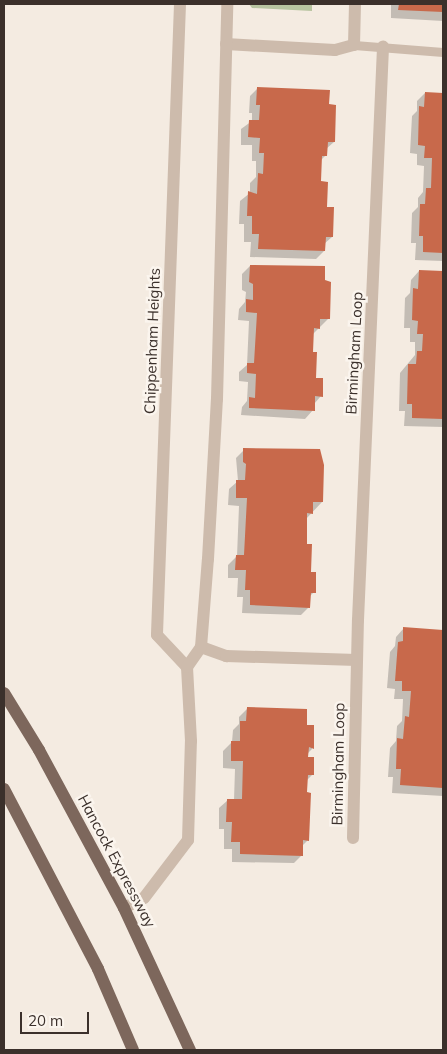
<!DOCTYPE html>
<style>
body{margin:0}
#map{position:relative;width:447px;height:1054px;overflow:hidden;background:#f4ebe1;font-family:Mulish,sans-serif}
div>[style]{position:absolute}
.green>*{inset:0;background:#b8c4a0}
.shadow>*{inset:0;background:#0003}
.building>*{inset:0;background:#c8694b}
.lane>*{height:9px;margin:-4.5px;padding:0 4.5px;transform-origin:4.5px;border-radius:4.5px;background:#cdbbac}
.street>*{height:12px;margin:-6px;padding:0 6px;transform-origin:6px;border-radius:6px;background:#cdbbac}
.primary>*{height:12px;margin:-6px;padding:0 6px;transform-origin:6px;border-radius:6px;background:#7d675c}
span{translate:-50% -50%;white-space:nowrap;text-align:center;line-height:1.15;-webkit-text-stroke:5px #fbf5ee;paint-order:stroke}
.street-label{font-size:15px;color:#3b302b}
.frame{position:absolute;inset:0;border:5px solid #3b302b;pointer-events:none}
.scale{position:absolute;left:20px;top:1012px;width:69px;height:22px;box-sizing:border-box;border:2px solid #3b302b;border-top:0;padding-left:6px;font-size:15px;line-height:18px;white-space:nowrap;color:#3b302b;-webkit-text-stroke:4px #fbf5ee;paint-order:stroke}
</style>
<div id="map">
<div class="green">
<i style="clip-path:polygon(249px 4px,312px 4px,312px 11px,252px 8px)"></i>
</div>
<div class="shadow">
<i style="clip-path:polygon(391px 4px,443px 4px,443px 21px,391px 18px)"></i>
<i style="clip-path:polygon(258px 88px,328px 106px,334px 142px,326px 149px,326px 155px,320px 161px,320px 183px,332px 237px,324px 244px,324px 251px,316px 259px,250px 257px,251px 242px,244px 242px,244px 224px,239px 224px,240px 201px,250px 193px,250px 183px,256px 177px,256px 161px,252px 161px,252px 145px,241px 145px,241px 129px,252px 121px,252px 113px,249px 113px,250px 96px)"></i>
<i style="clip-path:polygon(425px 93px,443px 94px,443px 261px,415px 260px,416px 243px,411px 243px,412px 213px,418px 207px,418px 198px,423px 192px,424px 166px,417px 165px,417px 154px,410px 153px,412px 116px,417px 111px,417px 101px)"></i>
<i style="clip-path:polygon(250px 266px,329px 318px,312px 335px,315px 379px,321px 396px,314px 404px,313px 410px,305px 419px,241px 415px,242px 407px,247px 401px,248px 382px,239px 381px,239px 372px,247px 365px,249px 321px,238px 320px,239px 309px,245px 302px,246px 292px,242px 290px,242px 274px)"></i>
<i style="clip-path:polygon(419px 271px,443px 272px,443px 427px,404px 426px,405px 411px,399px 411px,400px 373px,415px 355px,415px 342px,410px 342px,410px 328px,404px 328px,405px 298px,410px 293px,411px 280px)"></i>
<i style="clip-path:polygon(244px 450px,322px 502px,306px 519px,305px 545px,314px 592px,309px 597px,309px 607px,301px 615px,242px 613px,243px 597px,237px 597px,238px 578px,228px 578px,228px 565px,237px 556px,239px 506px,228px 505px,229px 489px,238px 481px,236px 458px)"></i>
<i style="clip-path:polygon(404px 628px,443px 631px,443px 796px,392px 793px,393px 777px,388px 777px,390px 748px,396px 741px,397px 726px,402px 721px,403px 699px,394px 699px,395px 689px,387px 688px,390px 652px,395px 646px,396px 637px)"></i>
<i style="clip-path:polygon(247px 709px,306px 727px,313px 727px,312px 749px,307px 754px,313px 774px,306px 781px,308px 840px,302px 846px,302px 855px,294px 863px,232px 862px,232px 849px,224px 849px,224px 829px,219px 829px,219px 808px,228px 800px,234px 800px,235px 769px,223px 768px,223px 751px,232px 742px,233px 730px,239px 724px,239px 717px)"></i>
</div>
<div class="building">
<i style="clip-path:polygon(399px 4px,443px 4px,443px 12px,398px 10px)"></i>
<i style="clip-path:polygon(257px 87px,330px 90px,329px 104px,336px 105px,335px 142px,328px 142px,327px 156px,322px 156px,321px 181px,328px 182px,327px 207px,334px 207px,333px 237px,326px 237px,325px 251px,258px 249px,259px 234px,252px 234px,252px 216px,247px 216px,248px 191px,257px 194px,258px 173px,263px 174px,264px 153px,259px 153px,260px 138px,248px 137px,249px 120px,259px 120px,260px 105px,256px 105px)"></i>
<i style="clip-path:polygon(425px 92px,443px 93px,443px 253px,423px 252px,423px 236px,419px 236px,420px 204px,425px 204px,426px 188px,431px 188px,432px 158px,424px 158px,425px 146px,418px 145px,419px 106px,424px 107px)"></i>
<i style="clip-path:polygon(250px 265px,325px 266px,325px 280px,331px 282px,330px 319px,320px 319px,320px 329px,314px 328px,313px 352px,317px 352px,316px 378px,323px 378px,323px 397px,315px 396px,315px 411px,249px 408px,249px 397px,255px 398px,256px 374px,247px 373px,247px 363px,254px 363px,257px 313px,246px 312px,246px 299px,253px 300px,253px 284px,249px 282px)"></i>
<i style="clip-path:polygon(419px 270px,443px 271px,443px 419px,412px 418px,412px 404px,407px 404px,408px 364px,416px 364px,417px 351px,422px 351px,423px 334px,417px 334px,418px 321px,412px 320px,413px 288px,418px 289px)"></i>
<i style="clip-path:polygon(243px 448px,320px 449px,324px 465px,323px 502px,313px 502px,313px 514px,307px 513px,307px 544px,312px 544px,311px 572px,316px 572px,316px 593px,311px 593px,310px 608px,250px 605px,250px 590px,245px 590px,246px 570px,235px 570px,236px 555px,244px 555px,247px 498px,236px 498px,236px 480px,245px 480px,246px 464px,243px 462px)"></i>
<i style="clip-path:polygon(403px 627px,443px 630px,443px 788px,400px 785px,401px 769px,396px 769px,397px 738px,403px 739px,405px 716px,409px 717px,411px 691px,402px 691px,402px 681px,395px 681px,398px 642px,403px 641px)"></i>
<i style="clip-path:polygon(247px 707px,307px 709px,307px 725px,314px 725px,314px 749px,309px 747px,308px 757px,314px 757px,314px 775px,308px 775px,307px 792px,311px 793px,309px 841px,303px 840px,303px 856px,240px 854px,240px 842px,231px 842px,232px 822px,226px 822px,227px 799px,242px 799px,243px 761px,231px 761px,231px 741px,240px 741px,240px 721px,246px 721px)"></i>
</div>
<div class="lane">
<i style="left:354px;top:45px;width:89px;rotate:4.5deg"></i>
</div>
<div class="street">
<i style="left:180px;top:4px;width:631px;rotate:92.09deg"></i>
<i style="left:157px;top:635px;width:44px;rotate:46.8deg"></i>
<i style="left:226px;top:44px;width:109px;rotate:3.2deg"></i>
<i style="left:335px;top:50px;width:20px;rotate:-15deg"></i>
<i style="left:354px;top:45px;width:41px;rotate:-88.6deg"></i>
<i style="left:201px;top:647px;width:27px;rotate:20deg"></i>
<i style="left:226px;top:656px;width:131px;rotate:1.7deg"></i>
<i style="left:353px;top:838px;width:218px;rotate:-88.7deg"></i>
<i style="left:358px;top:620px;width:574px;rotate:-87.5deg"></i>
<i style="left:124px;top:908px;width:22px;rotate:-27deg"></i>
<i style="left:144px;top:898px;width:73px;rotate:-52.8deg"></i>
<i style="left:188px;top:840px;width:99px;rotate:-88.3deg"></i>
<i style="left:191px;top:741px;width:74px;rotate:-93.1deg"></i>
<i style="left:187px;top:667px;width:24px;rotate:-55deg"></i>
<i style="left:201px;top:647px;width:88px;rotate:-85.5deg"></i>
<i style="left:208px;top:559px;width:160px;rotate:-86.8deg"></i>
<i style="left:217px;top:399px;width:395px;rotate:-88.5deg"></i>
</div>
<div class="primary">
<i style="left:4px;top:693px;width:67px;rotate:58.4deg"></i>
<i style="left:39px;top:750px;width:179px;rotate:61.7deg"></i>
<i style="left:124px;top:908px;width:157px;rotate:65.1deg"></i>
<i style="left:4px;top:789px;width:203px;rotate:62.4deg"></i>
<i style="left:98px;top:969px;width:88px;rotate:66.6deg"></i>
</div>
<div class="street-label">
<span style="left:152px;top:341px;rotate:-88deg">Chippenham Heights</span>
<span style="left:354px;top:353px;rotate:-87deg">Birmingham Loop</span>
<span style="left:338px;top:764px;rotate:-89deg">Birmingham Loop</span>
<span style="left:117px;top:861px;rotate:62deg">Hancock Expressway</span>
</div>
<div class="frame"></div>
<div class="scale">20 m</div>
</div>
